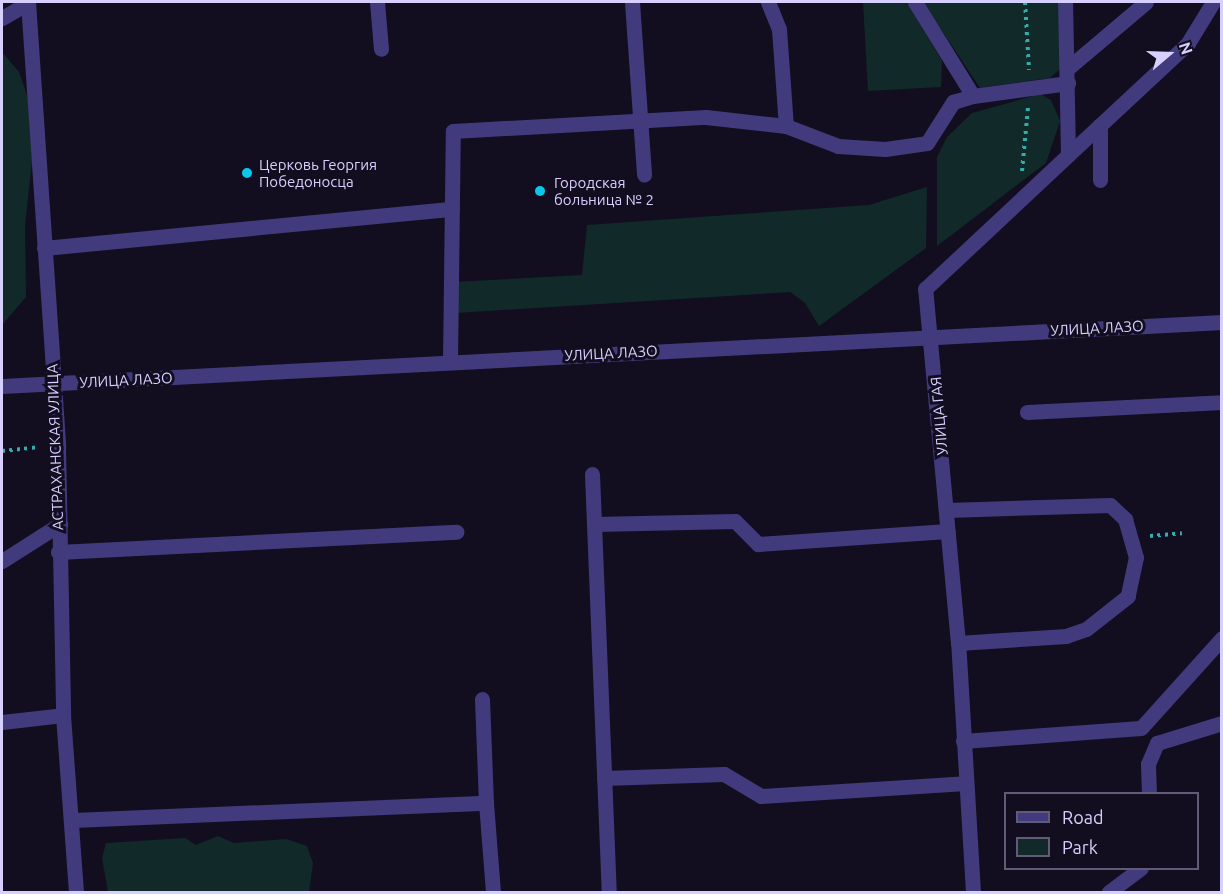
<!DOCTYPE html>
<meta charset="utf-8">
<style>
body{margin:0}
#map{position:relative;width:1223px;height:894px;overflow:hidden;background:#120e20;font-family:Ubuntu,sans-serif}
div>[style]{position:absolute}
.green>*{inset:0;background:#112929}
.path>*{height:4px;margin-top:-2px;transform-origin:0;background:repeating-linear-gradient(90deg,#33acad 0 3px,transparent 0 7.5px)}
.minor>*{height:15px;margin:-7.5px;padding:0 7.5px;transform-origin:7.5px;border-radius:7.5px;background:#413b7d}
.dots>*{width:16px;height:16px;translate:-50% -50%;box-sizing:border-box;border:3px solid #120e20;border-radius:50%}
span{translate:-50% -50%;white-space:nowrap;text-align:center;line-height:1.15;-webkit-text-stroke:6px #120e20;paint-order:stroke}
.poi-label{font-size:15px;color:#d7cffd}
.left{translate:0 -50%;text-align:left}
.street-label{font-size:15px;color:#d7cffd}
.frame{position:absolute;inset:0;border:3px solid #d7cffd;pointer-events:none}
.legend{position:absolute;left:1004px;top:792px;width:195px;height:78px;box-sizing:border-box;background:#120e20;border:2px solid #615b78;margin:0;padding:8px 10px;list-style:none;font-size:18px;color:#d7cffd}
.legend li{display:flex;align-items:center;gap:12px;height:30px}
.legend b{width:30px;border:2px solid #615b78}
.north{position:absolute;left:1139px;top:24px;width:60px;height:60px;-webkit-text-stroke:4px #120e20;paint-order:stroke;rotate:71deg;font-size:16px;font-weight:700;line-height:24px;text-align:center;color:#d7cffd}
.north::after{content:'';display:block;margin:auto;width:21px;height:27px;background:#d7cffd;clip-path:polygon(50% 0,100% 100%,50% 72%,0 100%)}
</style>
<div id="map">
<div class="green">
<i style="clip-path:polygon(863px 2px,907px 2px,942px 61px,941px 87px,868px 91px)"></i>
<i style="clip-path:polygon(923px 2px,1061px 2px,1061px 68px,1050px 78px,980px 88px)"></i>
<i style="clip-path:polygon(2px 52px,19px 72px,28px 98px,32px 161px,25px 226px,26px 297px,2px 325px)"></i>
<i style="clip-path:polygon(1040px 94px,1051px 100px,1060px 121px,1046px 163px,937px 246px,937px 157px,947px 137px,972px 113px)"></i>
<i style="clip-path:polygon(927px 187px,926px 248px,819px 326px,805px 303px,790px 292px,456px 313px,454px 282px,582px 275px,587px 225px,869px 205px)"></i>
<i style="clip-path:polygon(218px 836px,234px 843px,286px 839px,307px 846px,313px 863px,309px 892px,108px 892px,102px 858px,106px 843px,185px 838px,196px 845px)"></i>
</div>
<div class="path">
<i style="left:1025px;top:2px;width:68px;rotate:86.6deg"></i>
<i style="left:1022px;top:171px;width:64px;rotate:-84.6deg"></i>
<i style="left:2px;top:451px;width:37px;rotate:-6deg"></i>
<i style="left:1150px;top:536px;width:32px;rotate:-5deg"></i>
</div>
<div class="minor">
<i style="left:28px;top:2px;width:445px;rotate:86.1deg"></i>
<i style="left:58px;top:446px;width:269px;rotate:88.9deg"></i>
<i style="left:63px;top:715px;width:177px;rotate:85.8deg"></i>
<i style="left:377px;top:2px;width:47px;rotate:85.1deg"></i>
<i style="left:632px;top:2px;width:173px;rotate:86deg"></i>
<i style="left:768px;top:2px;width:29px;rotate:68deg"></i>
<i style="left:779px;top:29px;width:97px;rotate:85.9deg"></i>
<i style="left:915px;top:2px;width:110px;rotate:58.3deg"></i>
<i style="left:973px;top:96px;width:96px;rotate:-7.8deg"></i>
<i style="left:2px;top:18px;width:30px;rotate:-30deg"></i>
<i style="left:1068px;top:68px;width:102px;rotate:-40.2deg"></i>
<i style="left:1068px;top:155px;width:164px;rotate:-43deg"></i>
<i style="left:1188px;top:43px;width:48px;rotate:-58.6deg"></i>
<i style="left:1100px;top:180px;width:55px;rotate:-90deg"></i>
<i style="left:44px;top:248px;width:410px;rotate:-5.5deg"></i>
<i style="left:450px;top:362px;width:231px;rotate:-89.3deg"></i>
<i style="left:453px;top:131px;width:253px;rotate:-3.2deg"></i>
<i style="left:706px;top:117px;width:81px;rotate:6.4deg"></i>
<i style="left:786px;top:126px;width:56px;rotate:21deg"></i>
<i style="left:838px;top:146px;width:47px;rotate:3.7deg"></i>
<i style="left:885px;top:149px;width:42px;rotate:-8.1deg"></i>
<i style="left:927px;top:143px;width:49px;rotate:-57.6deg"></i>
<i style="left:953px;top:102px;width:21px;rotate:-17deg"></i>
<i style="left:2px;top:386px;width:1222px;rotate:-3deg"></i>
<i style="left:1027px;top:412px;width:195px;rotate:-2.9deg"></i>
<i style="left:592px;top:474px;width:418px;rotate:87.7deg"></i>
<i style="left:947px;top:510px;width:163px;rotate:-1.8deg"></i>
<i style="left:1110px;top:505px;width:21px;rotate:43deg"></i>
<i style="left:1125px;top:519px;width:40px;rotate:74deg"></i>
<i style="left:1136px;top:557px;width:40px;rotate:102deg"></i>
<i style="left:1128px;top:596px;width:53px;rotate:141.8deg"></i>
<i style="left:1086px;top:629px;width:21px;rotate:161deg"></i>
<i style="left:1066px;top:636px;width:108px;rotate:176.3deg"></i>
<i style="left:594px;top:524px;width:141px;rotate:-1.2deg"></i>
<i style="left:735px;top:521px;width:33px;rotate:45deg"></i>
<i style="left:758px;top:544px;width:190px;rotate:-3.9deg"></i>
<i style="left:58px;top:552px;width:399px;rotate:-2.9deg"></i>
<i style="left:2px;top:561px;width:69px;rotate:-32.5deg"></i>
<i style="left:482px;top:699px;width:104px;rotate:87.8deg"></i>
<i style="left:2px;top:722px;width:61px;rotate:-6.5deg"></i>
<i style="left:963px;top:741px;width:178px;rotate:-4.2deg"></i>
<i style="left:1141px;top:728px;width:121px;rotate:-48deg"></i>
<i style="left:604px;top:778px;width:120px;rotate:-1.9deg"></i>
<i style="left:724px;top:774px;width:43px;rotate:30.7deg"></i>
<i style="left:761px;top:796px;width:205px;rotate:-3.6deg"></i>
<i style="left:1149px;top:794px;width:30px;rotate:-92deg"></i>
<i style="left:1148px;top:764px;width:23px;rotate:-67deg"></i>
<i style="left:1157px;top:743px;width:68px;rotate:-17.1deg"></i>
<i style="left:73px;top:820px;width:413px;rotate:-2.4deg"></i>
<i style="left:486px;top:803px;width:89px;rotate:85.5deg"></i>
<i style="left:973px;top:892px;width:249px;rotate:-93.4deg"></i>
<i style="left:958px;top:643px;width:356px;rotate:-95.3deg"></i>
<i style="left:925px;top:289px;width:196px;rotate:-43.1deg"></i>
<i style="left:1068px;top:155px;width:153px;rotate:-91.1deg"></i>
<i style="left:1109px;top:892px;width:40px;rotate:-37deg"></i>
</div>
<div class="dots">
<i style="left:247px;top:173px;background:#0ac8ed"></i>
<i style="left:540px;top:191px;background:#0ac8ed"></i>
</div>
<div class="poi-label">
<span class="left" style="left:259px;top:173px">Церковь Георгия<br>Победоносца</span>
<span class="left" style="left:554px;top:191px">Городская<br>больница № 2</span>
</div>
<div class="street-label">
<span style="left:1097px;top:328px;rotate:-3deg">УЛИЦА ЛАЗО</span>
<span style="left:611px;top:353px;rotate:-3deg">УЛИЦА ЛАЗО</span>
<span style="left:126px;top:380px;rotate:-3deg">УЛИЦА ЛАЗО</span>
<span style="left:939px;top:416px;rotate:-95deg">УЛИЦА ГАЯ</span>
<span style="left:55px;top:447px;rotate:-92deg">АСТРАХАНСКАЯ УЛИЦА</span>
</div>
<div class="frame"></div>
<ul class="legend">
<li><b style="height:8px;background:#413b7d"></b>Road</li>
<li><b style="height:16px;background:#112929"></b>Park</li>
</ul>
<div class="north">N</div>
</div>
